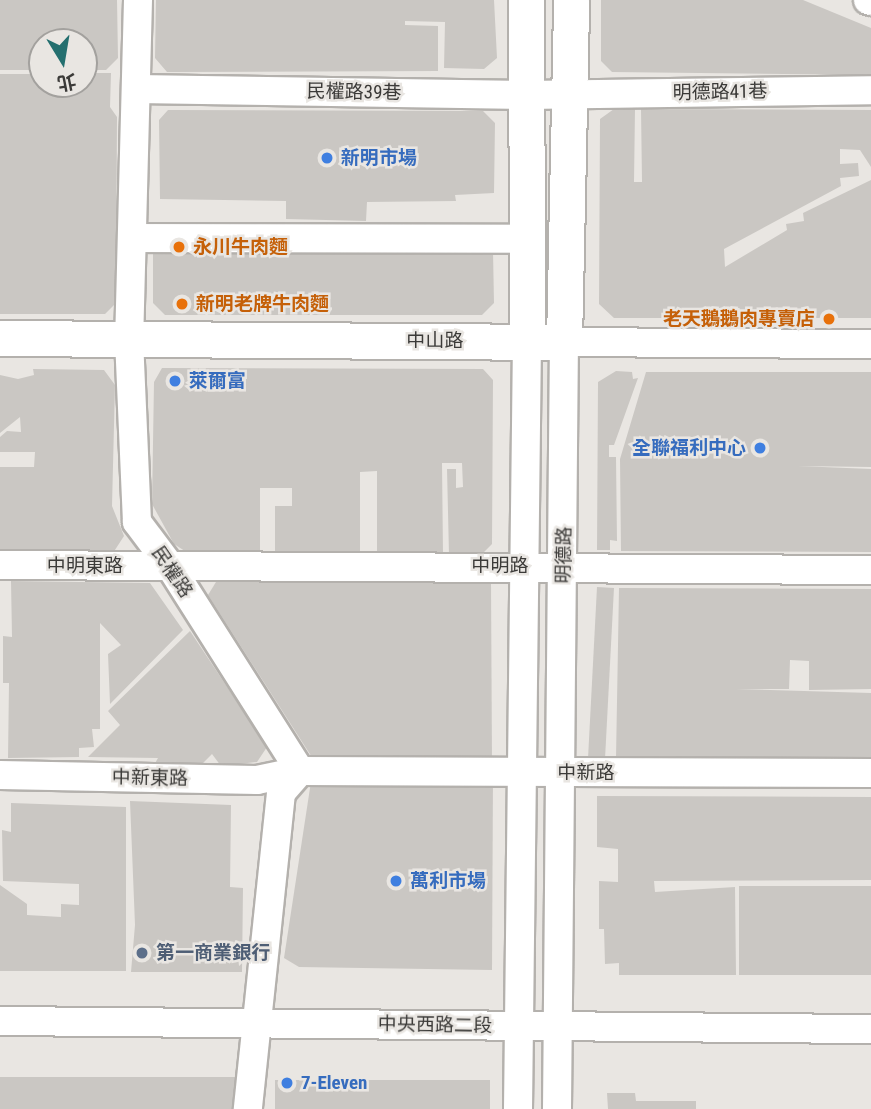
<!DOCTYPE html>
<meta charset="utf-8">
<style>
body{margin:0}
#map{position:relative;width:871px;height:1109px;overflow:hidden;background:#e9e6e2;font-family:"Roboto Condensed","Noto Sans TC",sans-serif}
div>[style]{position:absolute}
.building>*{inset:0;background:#cac7c3;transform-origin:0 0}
.roads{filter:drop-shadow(2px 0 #b4b1ad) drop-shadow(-2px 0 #b4b1ad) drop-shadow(0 2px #b4b1ad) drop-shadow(0 -2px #b4b1ad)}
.minor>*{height:28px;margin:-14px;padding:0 14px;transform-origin:14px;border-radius:14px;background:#fff}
.major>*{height:35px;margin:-17.5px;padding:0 17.5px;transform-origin:17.5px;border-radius:17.5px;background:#fff}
.dots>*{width:19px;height:19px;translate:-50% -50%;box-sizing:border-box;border:4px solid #e9e6e2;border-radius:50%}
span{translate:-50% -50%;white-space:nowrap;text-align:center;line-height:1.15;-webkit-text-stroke:5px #e9e6e2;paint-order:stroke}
.street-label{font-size:19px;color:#3b3a38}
.shop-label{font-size:19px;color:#366cbe;font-weight:700}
.left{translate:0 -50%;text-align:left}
.right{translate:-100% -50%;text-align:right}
.food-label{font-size:19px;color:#c56008;font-weight:700}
.service-label{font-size:19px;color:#4e5e75;font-weight:700}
.north{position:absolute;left:28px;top:28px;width:70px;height:70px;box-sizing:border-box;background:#e9e6e2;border:2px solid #a3a19e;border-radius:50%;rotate:169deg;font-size:19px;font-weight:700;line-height:28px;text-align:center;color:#3b3a38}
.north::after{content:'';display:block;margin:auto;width:24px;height:32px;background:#246f6f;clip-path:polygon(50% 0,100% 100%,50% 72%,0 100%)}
</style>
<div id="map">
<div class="building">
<i style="clip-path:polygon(0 0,117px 0,118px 58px,106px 70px,84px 70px,84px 42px,42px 42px,42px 70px,0 70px)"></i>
<i style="clip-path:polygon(156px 0,494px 0,497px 58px,484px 69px,444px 68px,445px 22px,405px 21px,405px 25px,438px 26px,438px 71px,167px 72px,155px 58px)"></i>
<i style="clip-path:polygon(601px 0,803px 0,871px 28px,871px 75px,612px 72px,601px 61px)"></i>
<i style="clip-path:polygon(84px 73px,111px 73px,110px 107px,117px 117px,116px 303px,105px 314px,0 314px,0 74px,42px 74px,42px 84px,84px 84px)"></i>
<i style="clip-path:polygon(614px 109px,635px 109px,634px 182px,642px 182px,641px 109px,871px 110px,871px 167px,860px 150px,840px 149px,840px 164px,858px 163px,859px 176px,840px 178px,841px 186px,724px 249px,725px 267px,787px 230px,786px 224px,804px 221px,803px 213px,871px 180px,871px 318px,614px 318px,599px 304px,600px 119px)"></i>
<i style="clip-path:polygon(168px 110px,483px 111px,495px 123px,494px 193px,455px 195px,456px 201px,367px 202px,366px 221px,286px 219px,286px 201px,160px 199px,159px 120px)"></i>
<i style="clip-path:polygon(153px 246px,493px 251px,494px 303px,482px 315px,165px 315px,153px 303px)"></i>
<i style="clip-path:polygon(162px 368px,483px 369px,493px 380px,492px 544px,481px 555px,449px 555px,447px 469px,456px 469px,456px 488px,463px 487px,462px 463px,442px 463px,443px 554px,377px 555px,377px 471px,360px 472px,360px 554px,275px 554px,275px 506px,292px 506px,292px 488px,260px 488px,260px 555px,191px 555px,174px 544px,152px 504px,154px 382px)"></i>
<i style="clip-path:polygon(33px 369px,104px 370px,115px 385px,112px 506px,124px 536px,113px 553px,0 554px,0 467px,34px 467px,35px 452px,0 452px,0 437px,7px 431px,21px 432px,20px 417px,0 433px,0 375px,18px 379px,34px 375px)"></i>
<i style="clip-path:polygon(616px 371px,632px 372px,633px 379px,638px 378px,614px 445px,609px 445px,609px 457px,616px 457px,617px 541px,610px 540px,610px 550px,597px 550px,598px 382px)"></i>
<i style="clip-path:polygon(646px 372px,871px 372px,871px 467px,798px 466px,871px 469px,871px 552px,621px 551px,620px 459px)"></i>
<i style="clip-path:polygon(11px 581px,150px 583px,183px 630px,110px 704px,108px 654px,121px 645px,100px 623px,100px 729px,92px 729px,94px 747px,79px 748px,79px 757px,8px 758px,9px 683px,3px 683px,3px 636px,12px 637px)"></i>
<i style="clip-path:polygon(216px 582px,491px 582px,492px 764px,315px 762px,208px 595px)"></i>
<i style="left:597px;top:587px;width:17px;height:170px;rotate:3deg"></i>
<i style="clip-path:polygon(619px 588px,871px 589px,871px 689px,809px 690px,809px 661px,790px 660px,789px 689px,736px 689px,871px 693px,871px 760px,616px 758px)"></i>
<i style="clip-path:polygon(190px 631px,267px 747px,257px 762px,221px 766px,212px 754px,199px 767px,154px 765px,158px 758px,88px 757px,120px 725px,108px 711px)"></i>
<i style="clip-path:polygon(493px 774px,492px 970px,299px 967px,284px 958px,312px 775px)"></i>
<i style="clip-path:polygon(597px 796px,871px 797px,871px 880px,654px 881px,655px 892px,735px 887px,736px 975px,619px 975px,619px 963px,605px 964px,604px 929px,599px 929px,599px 881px,618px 882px,618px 849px,597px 847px)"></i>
<i style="clip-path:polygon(130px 801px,231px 805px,230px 887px,243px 888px,242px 972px,131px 972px,135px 925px)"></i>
<i style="clip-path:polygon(11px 803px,126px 807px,126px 971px,0 971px,0 885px,27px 904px,27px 915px,61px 917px,61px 904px,79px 905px,79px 884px,3px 881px,2px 830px,11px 832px)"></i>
<i style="left:871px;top:886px;width:89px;height:132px;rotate:90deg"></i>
<i style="left:0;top:1077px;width:236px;height:32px"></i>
<i style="left:275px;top:1080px;width:215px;height:29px"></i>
<i style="clip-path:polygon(607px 1093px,635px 1093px,636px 1101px,696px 1101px,696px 1109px,608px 1109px)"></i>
</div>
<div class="roads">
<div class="minor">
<i style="left:138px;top:0;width:339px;rotate:91.5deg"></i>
<i style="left:129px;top:339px;width:183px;rotate:87.5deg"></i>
<i style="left:137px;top:522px;width:55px;rotate:53.1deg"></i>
<i style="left:170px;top:566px;width:243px;rotate:57.6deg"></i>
<i style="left:300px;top:771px;width:29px;rotate:131deg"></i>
<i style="left:281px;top:793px;width:318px;rotate:96deg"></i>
<i style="left:868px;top:0;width:3px;rotate:18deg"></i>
<i style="left:137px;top:89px;width:389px;rotate:0.9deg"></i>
<i style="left:526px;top:95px;width:345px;rotate:-0.8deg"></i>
<i style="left:133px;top:238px;width:393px;rotate:0.1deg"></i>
<i style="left:0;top:565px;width:871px;rotate:0.33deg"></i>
<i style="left:0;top:775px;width:257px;rotate:1.1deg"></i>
<i style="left:257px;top:780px;width:44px;rotate:-11.8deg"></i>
<i style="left:300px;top:771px;width:571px;rotate:0.2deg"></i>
<i style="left:0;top:1021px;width:871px;rotate:0.53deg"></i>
<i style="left:518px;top:1109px;width:767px;rotate:-89.33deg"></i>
<i style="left:557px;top:1109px;width:767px;rotate:-89.48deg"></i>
<i style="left:564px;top:342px;width:307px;rotate:0.4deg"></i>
</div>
<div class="major">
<i style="left:526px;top:0;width:342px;rotate:89.8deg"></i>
<i style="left:0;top:338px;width:564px;rotate:0.41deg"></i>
<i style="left:564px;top:342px;width:342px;rotate:-88.8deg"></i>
</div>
</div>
<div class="dots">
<i style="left:327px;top:158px;background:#3f7fe0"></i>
<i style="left:179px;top:247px;background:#e8710a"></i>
<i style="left:182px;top:304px;background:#e8710a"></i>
<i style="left:829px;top:319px;background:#e8710a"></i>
<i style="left:175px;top:381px;background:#3f7fe0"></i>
<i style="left:760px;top:448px;background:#3f7fe0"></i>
<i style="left:396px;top:881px;background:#3f7fe0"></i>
<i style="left:142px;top:953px;background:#5c6f8a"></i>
<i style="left:287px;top:1083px;background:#3f7fe0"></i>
</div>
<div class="street-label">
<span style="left:354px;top:92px;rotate:1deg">民權路39巷</span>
<span style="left:720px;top:92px;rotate:-1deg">明德路41巷</span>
<span style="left:435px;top:341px">中山路</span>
<span style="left:564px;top:555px;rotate:-89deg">明德路</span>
<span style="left:85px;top:566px">中明東路</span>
<span style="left:500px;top:566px">中明路</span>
<span style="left:172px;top:572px;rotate:56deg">民權路</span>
<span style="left:586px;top:773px">中新路</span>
<span style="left:150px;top:778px;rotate:1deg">中新東路</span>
<span style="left:435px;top:1025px;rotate:1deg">中央西路二段</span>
</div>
<div class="shop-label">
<span class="left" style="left:341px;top:158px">新明市場</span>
<span class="left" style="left:189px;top:381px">萊爾富</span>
<span class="right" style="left:746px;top:448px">全聯福利中心</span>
<span class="left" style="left:410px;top:881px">萬利市場</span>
<span class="left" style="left:301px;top:1083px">7-Eleven</span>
</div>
<div class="food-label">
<span class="left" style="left:193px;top:247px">永川牛肉麵</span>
<span class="left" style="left:196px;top:304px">新明老牌牛肉麵</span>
<span class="right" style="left:815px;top:319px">老天鵝鵝肉專賣店</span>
</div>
<div class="service-label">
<span class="left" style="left:156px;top:953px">第一商業銀行</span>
</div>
<div class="north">北</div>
</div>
